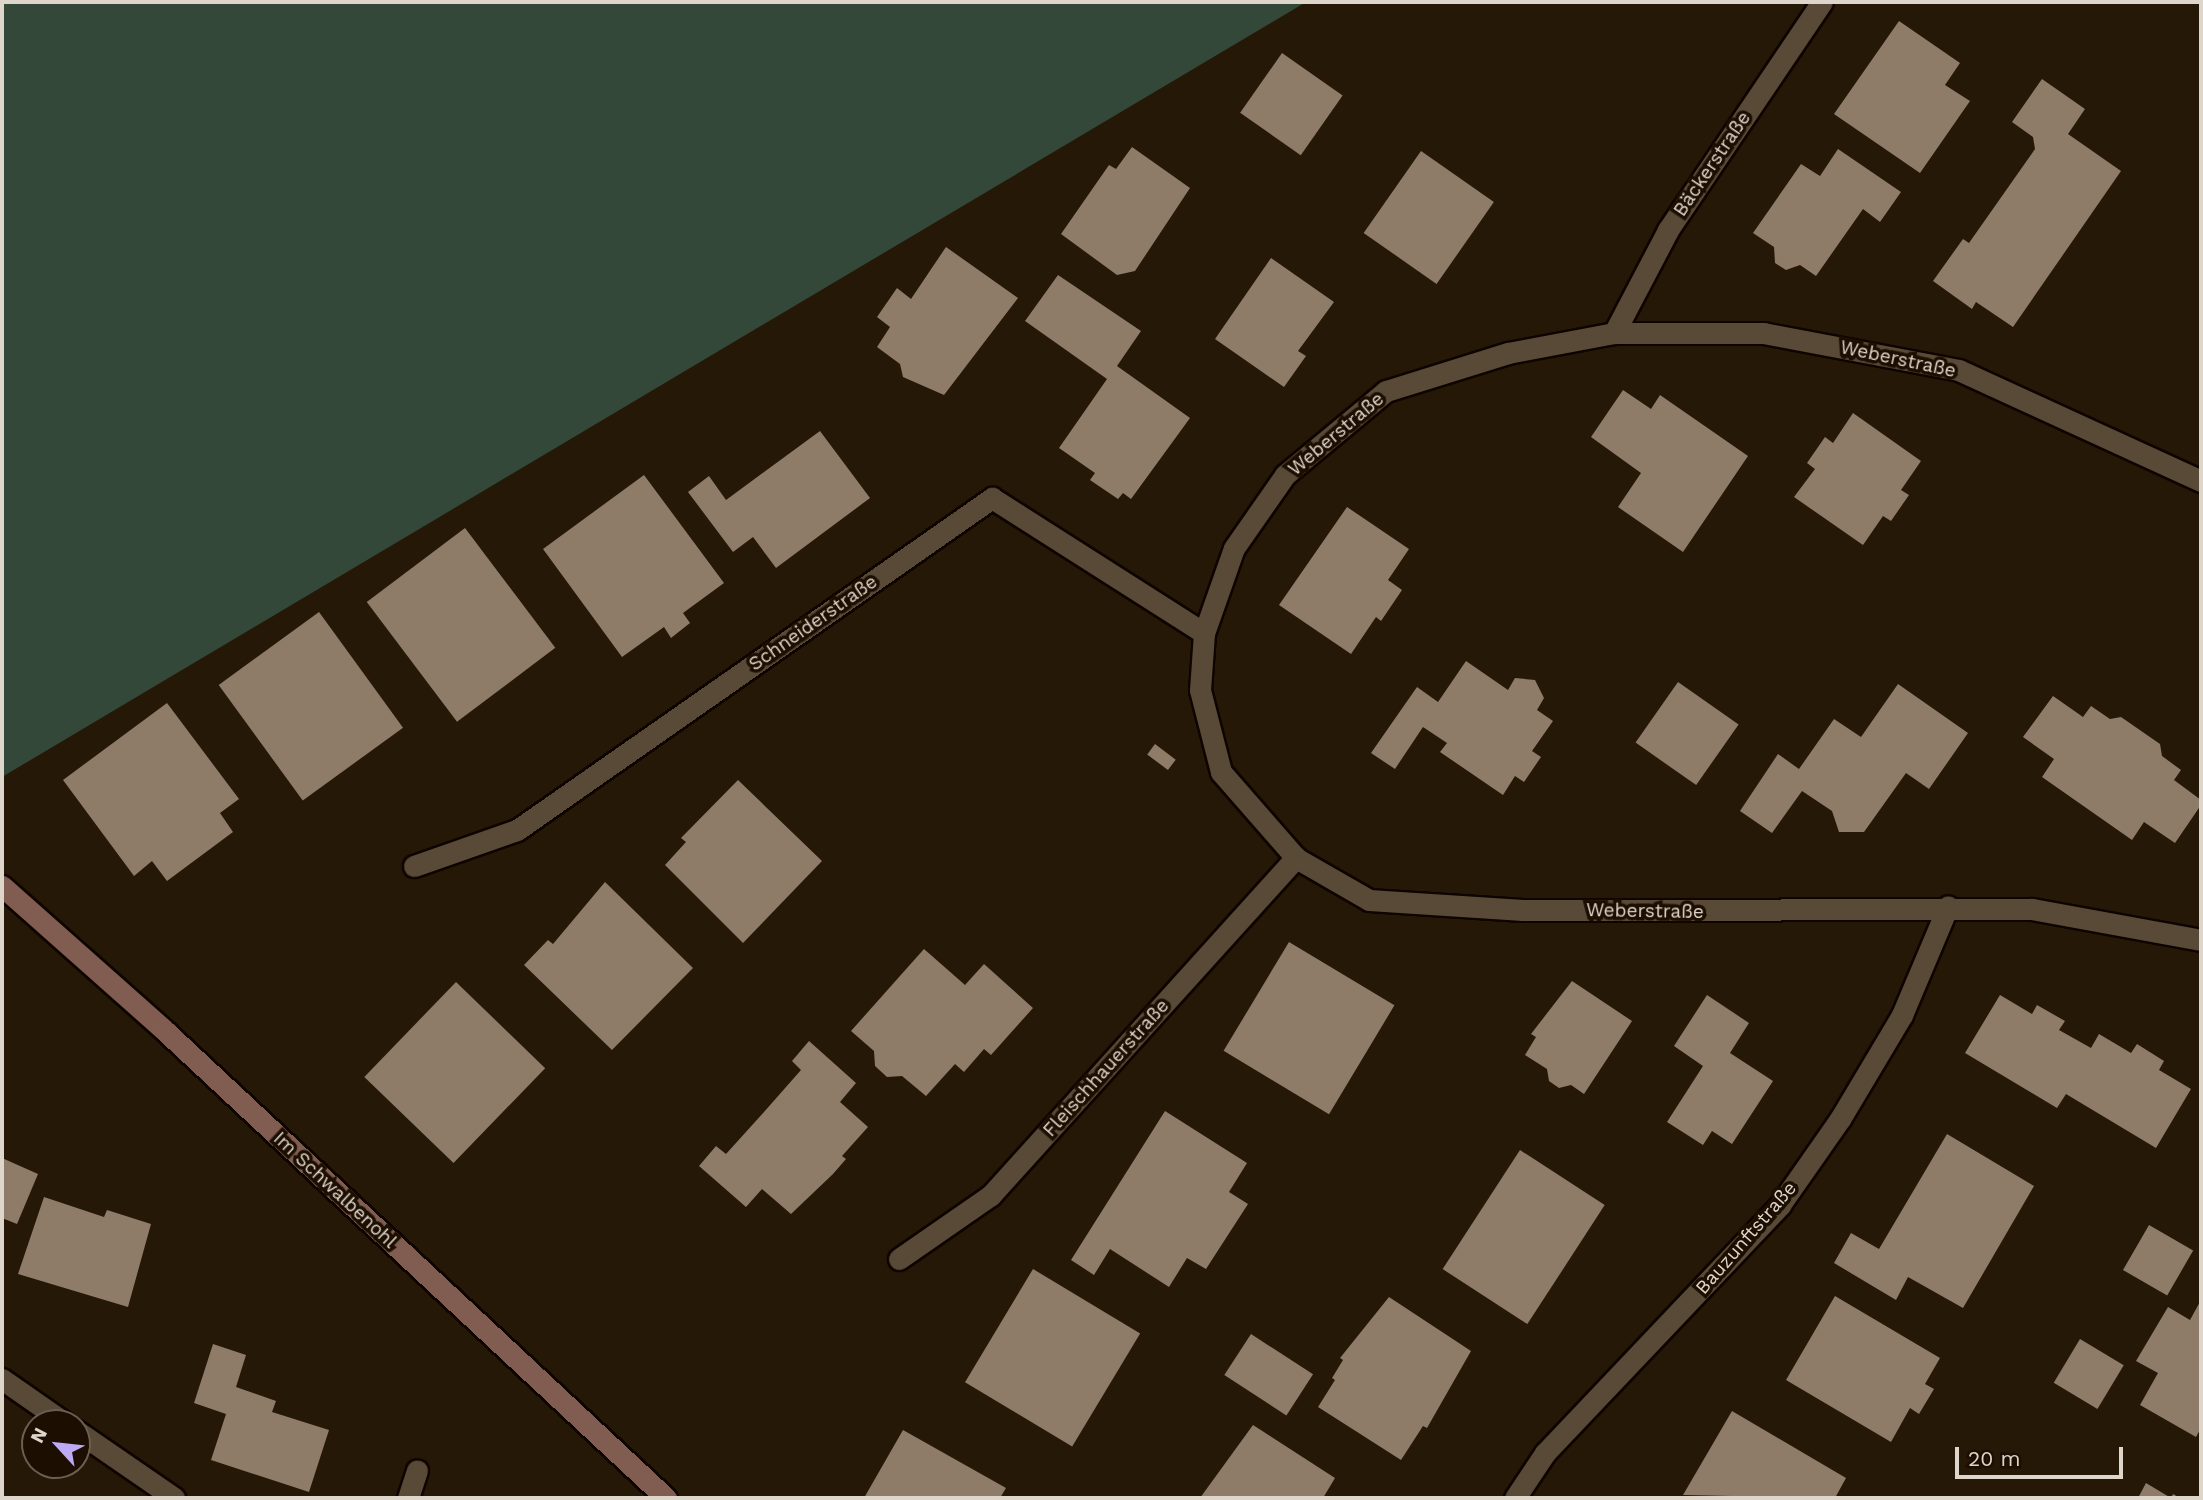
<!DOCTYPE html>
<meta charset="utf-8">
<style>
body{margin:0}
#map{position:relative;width:2203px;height:1500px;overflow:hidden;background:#261806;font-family:"Work Sans",sans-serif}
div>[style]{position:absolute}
.green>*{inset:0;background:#344839}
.building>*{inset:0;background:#8e7c68;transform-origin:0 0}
.roads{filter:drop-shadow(2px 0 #0e0400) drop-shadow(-2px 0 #0e0400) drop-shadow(0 2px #0e0400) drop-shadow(0 -2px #0e0400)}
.street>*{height:21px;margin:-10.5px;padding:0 10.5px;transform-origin:10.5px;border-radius:10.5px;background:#594a37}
.secondary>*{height:21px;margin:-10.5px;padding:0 10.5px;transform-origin:10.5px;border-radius:10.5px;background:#815d51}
span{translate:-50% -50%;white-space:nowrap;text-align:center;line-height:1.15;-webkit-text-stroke:7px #1c0f01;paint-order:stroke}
.street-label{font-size:19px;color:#dfd6cb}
.frame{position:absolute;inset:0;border:4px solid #dfd6cb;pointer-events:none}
.north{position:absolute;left:21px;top:1409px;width:70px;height:70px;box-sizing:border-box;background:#1c0f01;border:2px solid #6a5f52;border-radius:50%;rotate:297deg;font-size:19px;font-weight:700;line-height:28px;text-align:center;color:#dfd6cb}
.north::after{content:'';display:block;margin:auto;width:24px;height:32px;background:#bea9f4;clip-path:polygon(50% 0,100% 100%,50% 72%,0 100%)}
.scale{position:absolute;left:1955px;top:1447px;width:168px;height:32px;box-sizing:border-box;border:4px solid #dfd6cb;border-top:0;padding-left:9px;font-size:21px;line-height:24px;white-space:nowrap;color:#dfd6cb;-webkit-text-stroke:5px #1c0f01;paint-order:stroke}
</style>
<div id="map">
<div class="green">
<i style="clip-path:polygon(2px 2px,1306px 2px,2px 777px)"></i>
</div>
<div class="building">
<i style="clip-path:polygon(1899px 21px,1960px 63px,1945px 85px,1970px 101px,1920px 173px,1834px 114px)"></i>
<i style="left:1282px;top:53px;width:74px;height:73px;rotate:35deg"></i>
<i style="clip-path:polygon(2042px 79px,2085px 109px,2068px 134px,2121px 171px,2013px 327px,1976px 302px,1972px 309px,1933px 281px,1963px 239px,1969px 243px,2035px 149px,2033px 137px,2012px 122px)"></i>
<i style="clip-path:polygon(1132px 147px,1190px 188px,1135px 271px,1117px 275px,1061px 234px,1109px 165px,1116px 169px)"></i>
<i style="clip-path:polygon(1838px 149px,1901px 192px,1880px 222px,1863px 209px,1816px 276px,1800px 265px,1786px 270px,1775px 263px,1774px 247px,1753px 233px,1801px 164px,1820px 176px)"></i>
<i style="left:1421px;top:151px;width:89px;height:100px;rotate:35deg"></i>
<i style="clip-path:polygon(946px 247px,1018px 298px,944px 395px,903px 377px,900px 364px,877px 347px,890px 327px,877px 317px,897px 288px,911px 299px)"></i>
<i style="clip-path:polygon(1271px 258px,1334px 302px,1298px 351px,1306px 356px,1284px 387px,1215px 339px)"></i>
<i style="clip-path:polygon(1058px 275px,1141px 331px,1117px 366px,1190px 418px,1131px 499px,1123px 493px,1118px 499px,1090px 480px,1095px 473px,1059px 448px,1107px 379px,1025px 321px)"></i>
<i style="clip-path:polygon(1623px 390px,1651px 409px,1660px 395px,1748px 456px,1683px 552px,1618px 507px,1641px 473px,1591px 437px)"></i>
<i style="clip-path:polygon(1853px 413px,1921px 461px,1901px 490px,1909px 495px,1891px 521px,1883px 516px,1863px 545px,1794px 497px,1815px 469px,1807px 463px,1825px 437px,1833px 443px)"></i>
<i style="clip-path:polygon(820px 431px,870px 498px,776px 568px,753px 537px,733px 552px,688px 492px,709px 476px,726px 500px)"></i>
<i style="clip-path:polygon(644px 475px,724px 583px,683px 613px,690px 623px,671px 638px,664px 627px,622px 657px,543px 549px)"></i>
<i style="clip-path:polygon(1347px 507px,1409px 549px,1388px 580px,1402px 590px,1381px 621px,1376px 617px,1351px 654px,1279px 605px)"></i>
<i style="left:465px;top:528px;width:150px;height:123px;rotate:53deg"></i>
<i style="left:319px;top:612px;width:143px;height:124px;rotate:54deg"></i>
<i style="clip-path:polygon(1466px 661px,1508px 690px,1515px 678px,1535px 680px,1544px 698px,1537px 710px,1553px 721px,1532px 751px,1541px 757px,1524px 782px,1515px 776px,1503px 795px,1440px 752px,1447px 743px,1423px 727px,1395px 769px,1371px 753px,1417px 687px,1438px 702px)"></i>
<i style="left:1678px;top:682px;width:74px;height:74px;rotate:35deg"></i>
<i style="clip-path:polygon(1898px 684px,1968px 733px,1929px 789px,1906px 773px,1864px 832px,1839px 832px,1832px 811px,1802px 791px,1772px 833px,1740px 811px,1778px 754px,1799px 769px,1834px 719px,1861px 737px)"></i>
<i style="clip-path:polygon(2053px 696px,2083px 717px,2091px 706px,2110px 719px,2121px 717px,2160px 744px,2162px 756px,2181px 770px,2174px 780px,2201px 800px,2201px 805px,2175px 843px,2144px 822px,2132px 840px,2042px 777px,2054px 759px,2023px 737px)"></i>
<i style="clip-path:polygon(167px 703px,239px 799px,220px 813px,233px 832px,167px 881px,152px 861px,134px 876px,63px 780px)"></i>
<i style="left:1155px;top:744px;width:26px;height:13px;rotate:37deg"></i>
<i style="clip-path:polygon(738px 780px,822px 861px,743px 943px,665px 865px,686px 842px,681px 838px)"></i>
<i style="clip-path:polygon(605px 882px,693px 968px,612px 1050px,524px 965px,548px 940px,553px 944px)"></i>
<i style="left:1289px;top:942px;width:123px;height:127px;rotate:31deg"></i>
<i style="clip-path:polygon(924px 949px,965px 985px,984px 964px,1033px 1008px,991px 1055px,984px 1049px,964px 1072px,955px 1064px,926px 1096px,902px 1076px,887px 1077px,875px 1066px,874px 1051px,851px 1031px)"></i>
<i style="clip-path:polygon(1572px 981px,1632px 1021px,1584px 1094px,1571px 1085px,1559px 1088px,1549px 1081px,1547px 1069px,1525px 1055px,1536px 1037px,1531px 1034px)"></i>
<i style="left:456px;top:982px;width:124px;height:132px;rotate:44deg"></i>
<i style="clip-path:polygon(1707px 995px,1749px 1023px,1730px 1053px,1773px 1081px,1732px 1144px,1712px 1131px,1703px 1145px,1667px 1122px,1703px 1066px,1674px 1046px)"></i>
<i style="clip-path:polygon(2000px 995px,2032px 1014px,2037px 1005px,2065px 1021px,2059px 1030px,2091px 1048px,2099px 1034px,2131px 1053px,2137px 1044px,2164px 1061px,2159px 1070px,2191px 1089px,2156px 1148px,2066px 1094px,2057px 1108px,1965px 1053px)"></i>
<i style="clip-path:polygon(809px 1041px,856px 1083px,840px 1102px,868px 1127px,842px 1156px,846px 1159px,833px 1174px,791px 1214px,762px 1189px,746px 1207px,699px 1166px,716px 1146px,726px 1154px,764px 1112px,801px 1070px,792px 1061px)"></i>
<i style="clip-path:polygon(1165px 1111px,1247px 1163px,1229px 1192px,1248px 1204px,1206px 1269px,1187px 1258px,1169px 1287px,1110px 1249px,1094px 1275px,1071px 1260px)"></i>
<i style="clip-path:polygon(1947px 1134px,2034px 1186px,1963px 1308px,1908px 1277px,1896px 1300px,1834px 1263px,1851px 1233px,1879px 1249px)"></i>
<i style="left:1520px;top:1150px;width:101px;height:142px;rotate:33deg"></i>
<i style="clip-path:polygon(2px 1158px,38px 1174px,17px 1224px,2px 1218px)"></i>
<i style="clip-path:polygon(44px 1197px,104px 1217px,107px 1210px,151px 1224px,128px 1307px,18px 1274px)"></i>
<i style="left:2149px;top:1225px;width:51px;height:52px;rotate:30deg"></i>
<i style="left:1033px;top:1269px;width:125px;height:132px;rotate:31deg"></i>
<i style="clip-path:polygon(1835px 1296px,1940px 1358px,1925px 1384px,1934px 1389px,1919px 1414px,1910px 1408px,1891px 1442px,1786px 1380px)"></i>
<i style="clip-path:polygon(1389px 1297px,1471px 1351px,1427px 1428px,1423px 1426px,1401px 1460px,1318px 1407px,1335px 1380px,1332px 1378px,1343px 1360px,1340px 1358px)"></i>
<i style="clip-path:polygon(2201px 1300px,2201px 1428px,2196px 1437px,2140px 1405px,2158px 1373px,2136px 1361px,2168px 1307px,2190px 1320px)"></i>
<i style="left:1251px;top:1334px;width:74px;height:49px;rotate:33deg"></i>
<i style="left:2080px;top:1339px;width:51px;height:51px;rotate:31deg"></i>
<i style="clip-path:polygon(213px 1344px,246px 1355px,236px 1387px,276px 1401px,272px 1412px,329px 1430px,309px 1492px,211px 1460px,226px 1414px,194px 1403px)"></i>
<i style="clip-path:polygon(1732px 1411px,1846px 1478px,1835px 1498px,1683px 1495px)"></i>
<i style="clip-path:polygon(1253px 1425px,1335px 1478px,1323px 1498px,1200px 1498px)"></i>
<i style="clip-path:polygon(903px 1430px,1006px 1488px,1000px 1498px,864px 1498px)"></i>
<i style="clip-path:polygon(2146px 1483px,2171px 1498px,2173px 1494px,2180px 1498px,2138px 1498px)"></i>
</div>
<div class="roads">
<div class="street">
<i style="left:1614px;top:333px;width:116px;rotate:-62.3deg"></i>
<i style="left:1668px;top:230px;width:275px;rotate:-56deg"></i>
<i style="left:2201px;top:481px;width:266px;rotate:-155.4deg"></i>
<i style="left:1959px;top:370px;width:198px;rotate:-169.3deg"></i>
<i style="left:1764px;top:333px;width:150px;rotate:180deg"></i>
<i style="left:1614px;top:333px;width:108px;rotate:169.3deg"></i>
<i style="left:1508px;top:353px;width:128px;rotate:162.7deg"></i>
<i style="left:1386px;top:391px;width:131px;rotate:140.3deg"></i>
<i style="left:1285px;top:475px;width:89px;rotate:124.9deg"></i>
<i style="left:1234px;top:548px;width:90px;rotate:109.4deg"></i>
<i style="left:1204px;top:633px;width:57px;rotate:94deg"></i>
<i style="left:1200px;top:690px;width:85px;rotate:75.6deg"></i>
<i style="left:1221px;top:772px;width:114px;rotate:48.9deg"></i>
<i style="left:1296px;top:858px;width:84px;rotate:29.9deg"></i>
<i style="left:1369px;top:900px;width:154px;rotate:3.7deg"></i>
<i style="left:1523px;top:910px;width:509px;rotate:-0.11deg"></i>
<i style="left:2032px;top:909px;width:172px;rotate:10.4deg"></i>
<i style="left:414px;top:866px;width:109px;rotate:-19.3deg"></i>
<i style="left:517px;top:830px;width:580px;rotate:-34.95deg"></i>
<i style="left:992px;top:498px;width:251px;rotate:32.5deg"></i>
<i style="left:899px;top:1259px;width:112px;rotate:-34.8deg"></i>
<i style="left:991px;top:1195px;width:455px;rotate:-47.9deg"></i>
<i style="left:2px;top:1379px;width:77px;rotate:34.9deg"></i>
<i style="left:77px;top:1431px;width:118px;rotate:34.6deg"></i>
<i style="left:408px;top:1498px;width:29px;rotate:-72deg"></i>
<i style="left:1515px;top:1498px;width:54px;rotate:-56.3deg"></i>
<i style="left:1545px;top:1453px;width:342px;rotate:-46.5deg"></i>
<i style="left:1780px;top:1205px;width:105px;rotate:-55.1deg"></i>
<i style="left:1840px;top:1119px;width:121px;rotate:-59.2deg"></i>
<i style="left:1902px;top:1015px;width:118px;rotate:-67.1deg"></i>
</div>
<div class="secondary">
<i style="left:2px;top:886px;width:215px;rotate:41.6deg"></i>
<i style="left:163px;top:1029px;width:688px;rotate:43deg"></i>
</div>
</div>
<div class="street-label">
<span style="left:1712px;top:164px;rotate:-56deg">Bäckerstraße</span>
<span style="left:1898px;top:359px;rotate:12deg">Weberstraße</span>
<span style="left:1336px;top:434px;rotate:-40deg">Weberstraße</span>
<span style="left:813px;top:623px;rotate:-35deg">Schneiderstraße</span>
<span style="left:1645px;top:911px;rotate:1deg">Weberstraße</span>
<span style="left:1106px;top:1068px;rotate:-48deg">Fleischhauerstraße</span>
<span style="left:335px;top:1190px;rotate:43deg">Im Schwalbenohl</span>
<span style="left:1746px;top:1238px;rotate:-49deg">Bauzunftstraße</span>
</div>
<div class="frame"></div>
<div class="north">N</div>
<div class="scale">20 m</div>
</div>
